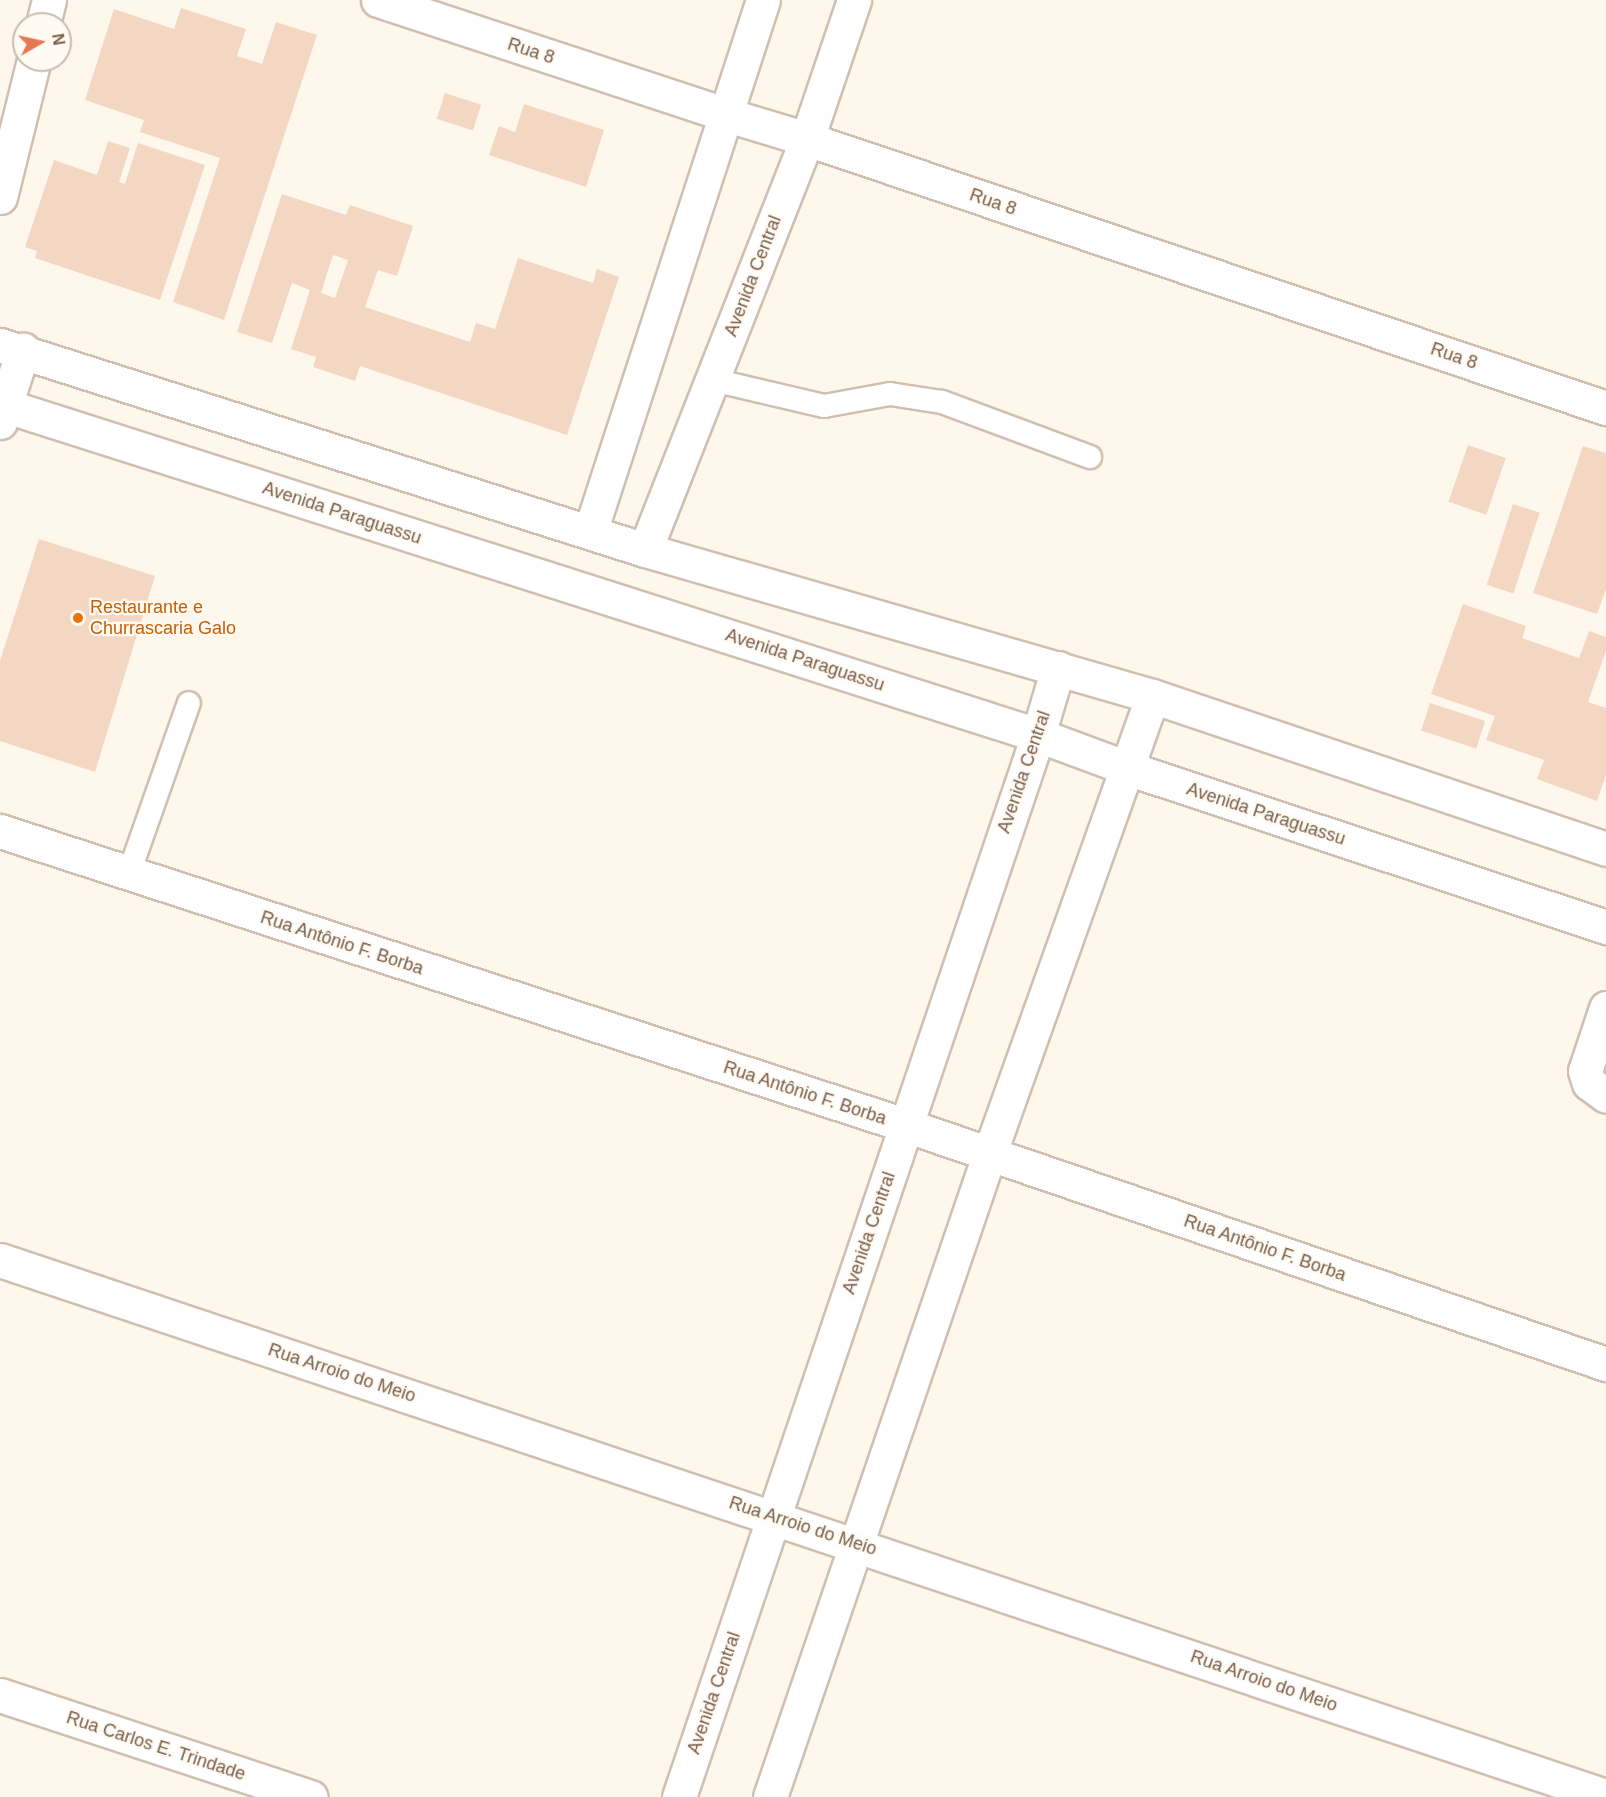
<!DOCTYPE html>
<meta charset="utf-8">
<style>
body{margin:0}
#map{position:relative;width:1606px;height:1797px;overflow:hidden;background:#fdf7ec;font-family:Arial,sans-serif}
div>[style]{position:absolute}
.building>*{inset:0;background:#f3d7c3;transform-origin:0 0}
.roads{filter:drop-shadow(2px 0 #d0bfb0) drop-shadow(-2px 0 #d0bfb0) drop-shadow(0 2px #d0bfb0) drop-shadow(0 -2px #d0bfb0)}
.service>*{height:22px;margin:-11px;padding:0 11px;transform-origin:11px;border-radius:11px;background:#fff}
.minor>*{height:33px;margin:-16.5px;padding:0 16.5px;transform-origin:16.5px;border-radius:16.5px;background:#fff}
.tertiary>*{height:33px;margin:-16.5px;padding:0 16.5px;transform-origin:16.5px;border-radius:16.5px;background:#fff}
.secondary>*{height:33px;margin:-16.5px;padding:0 16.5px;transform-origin:16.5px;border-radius:16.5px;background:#fff}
.dots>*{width:16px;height:16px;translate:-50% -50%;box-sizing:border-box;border:3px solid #fffaf2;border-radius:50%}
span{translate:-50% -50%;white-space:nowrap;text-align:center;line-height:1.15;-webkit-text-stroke:4.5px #fffaf2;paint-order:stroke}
.street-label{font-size:18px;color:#795e4d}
.food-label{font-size:18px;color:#c56008}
.left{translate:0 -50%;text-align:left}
.north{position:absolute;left:12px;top:12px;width:60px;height:60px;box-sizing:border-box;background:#fffaf2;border:2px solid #c9bcb0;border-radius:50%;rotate:81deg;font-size:16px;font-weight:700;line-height:24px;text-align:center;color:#795e4d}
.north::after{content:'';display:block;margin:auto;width:21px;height:27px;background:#e67751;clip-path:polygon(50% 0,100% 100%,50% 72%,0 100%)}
</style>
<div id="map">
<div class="building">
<i style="clip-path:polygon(181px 8px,246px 29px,237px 56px,262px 64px,276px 22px,317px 35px,224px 320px,173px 302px,220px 158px,140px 132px,144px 120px,85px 100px,114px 9px,174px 29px)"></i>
<i style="left:445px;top:93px;width:38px;height:27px;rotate:18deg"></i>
<i style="clip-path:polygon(524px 104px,604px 130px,586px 187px,489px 155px,499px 126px,515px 132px)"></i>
<i style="clip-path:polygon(108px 141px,130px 148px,119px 182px,125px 184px,138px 143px,205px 165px,160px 300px,35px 258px,37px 251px,25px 247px,54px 160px,97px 175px)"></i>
<i style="clip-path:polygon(evenodd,282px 194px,346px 215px,350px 205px,413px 226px,397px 276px,378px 270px,365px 307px,470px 342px,476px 323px,495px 329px,518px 258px,593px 283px,597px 269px,619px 277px,567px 435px,360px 366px,355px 381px,313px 367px,316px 357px,291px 349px,310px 290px,292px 283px,272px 343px,237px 332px,282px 194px,333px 255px,348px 260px,335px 298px,321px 293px,333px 255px)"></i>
<i style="left:1468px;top:445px;width:40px;height:60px;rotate:19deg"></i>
<i style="clip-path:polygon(1583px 446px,1606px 453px,1606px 589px,1597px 614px,1533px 593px)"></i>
<i style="left:1513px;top:504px;width:28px;height:85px;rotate:18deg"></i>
<i style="clip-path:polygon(39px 539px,155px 576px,95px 772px,0 741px,0 661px)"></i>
<i style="clip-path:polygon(1463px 604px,1526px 626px,1522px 638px,1579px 658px,1589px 631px,1606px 637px,1606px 651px,1588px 702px,1606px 708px,1606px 775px,1597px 801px,1537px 779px,1544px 760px,1486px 740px,1495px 716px,1431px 694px)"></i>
<i style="left:1430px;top:703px;width:58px;height:29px;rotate:18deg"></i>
</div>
<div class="roads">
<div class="service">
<i style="left:713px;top:380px;width:114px;rotate:13.2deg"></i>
<i style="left:824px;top:406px;width:67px;rotate:-10.3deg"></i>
<i style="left:890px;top:394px;width:53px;rotate:8.7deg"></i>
<i style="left:942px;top:402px;width:158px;rotate:20.4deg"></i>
<i style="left:129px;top:873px;width:180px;rotate:-70.6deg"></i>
</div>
<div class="minor">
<i style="left:378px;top:0;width:364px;rotate:18.2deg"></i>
<i style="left:724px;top:114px;width:87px;rotate:16.8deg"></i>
<i style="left:807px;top:139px;width:843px;rotate:18.61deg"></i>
<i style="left:43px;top:24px;width:25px;rotate:-76deg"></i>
<i style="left:0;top:197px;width:141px;rotate:-76.1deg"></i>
<i style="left:0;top:422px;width:76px;rotate:-72.3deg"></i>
<i style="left:0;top:831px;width:952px;rotate:18deg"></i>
<i style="left:905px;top:1125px;width:741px;rotate:18.83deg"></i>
<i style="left:1606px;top:1008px;width:66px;rotate:108.4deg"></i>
<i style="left:1585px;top:1071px;width:13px;rotate:72deg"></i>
<i style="left:1589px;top:1083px;width:21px;rotate:37deg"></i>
<i style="left:0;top:1260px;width:1693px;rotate:18.46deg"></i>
<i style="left:0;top:1695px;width:327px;rotate:18.2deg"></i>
</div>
<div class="tertiary">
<i style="left:590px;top:532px;width:559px;rotate:-71.99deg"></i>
<i style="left:645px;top:550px;width:442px;rotate:-68.5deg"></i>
<i style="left:807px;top:139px;width:147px;rotate:-71.3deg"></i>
<i style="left:679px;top:1797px;width:1121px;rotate:-71.32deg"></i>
<i style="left:1038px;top:735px;width:70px;rotate:-73.4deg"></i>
<i style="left:770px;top:1797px;width:678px;rotate:-71.16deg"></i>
<i style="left:989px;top:1155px;width:487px;rotate:-70.4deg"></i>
</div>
<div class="secondary">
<i style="left:0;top:345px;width:677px;rotate:17.63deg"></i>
<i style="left:645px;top:550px;width:528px;rotate:16.06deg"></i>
<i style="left:1152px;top:696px;width:479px;rotate:18.6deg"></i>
<i style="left:0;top:404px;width:1089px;rotate:17.69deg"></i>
<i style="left:1038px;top:735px;width:95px;rotate:20.3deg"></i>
<i style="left:1127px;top:768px;width:505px;rotate:18.36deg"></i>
</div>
</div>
<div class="dots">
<i style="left:78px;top:618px;background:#e8710a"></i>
</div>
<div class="street-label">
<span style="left:531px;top:51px;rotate:18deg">Rua 8</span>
<span style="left:993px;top:202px;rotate:19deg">Rua 8</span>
<span style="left:753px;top:276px;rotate:-69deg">Avenida Central</span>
<span style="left:1454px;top:356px;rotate:19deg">Rua 8</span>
<span style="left:342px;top:513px;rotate:18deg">Avenida Paraguassu</span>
<span style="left:805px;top:660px;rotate:18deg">Avenida Paraguassu</span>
<span style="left:1024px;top:772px;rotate:-71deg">Avenida Central</span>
<span style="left:1266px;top:814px;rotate:18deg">Avenida Paraguassu</span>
<span style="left:342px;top:943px;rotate:18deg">Rua Antônio F. Borba</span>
<span style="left:805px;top:1093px;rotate:18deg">Rua Antônio F. Borba</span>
<span style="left:869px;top:1233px;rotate:-71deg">Avenida Central</span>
<span style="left:1265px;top:1248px;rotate:19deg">Rua Antônio F. Borba</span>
<span style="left:342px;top:1373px;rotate:18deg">Rua Arroio do Meio</span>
<span style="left:803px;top:1526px;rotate:18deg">Rua Arroio do Meio</span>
<span style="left:1264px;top:1681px;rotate:19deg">Rua Arroio do Meio</span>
<span style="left:714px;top:1693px;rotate:-71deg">Avenida Central</span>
<span style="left:156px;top:1746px;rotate:18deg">Rua Carlos E. Trindade</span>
</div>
<div class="food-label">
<span class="left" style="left:90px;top:618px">Restaurante e<br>Churrascaria Galo</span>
</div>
<div class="north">N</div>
</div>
